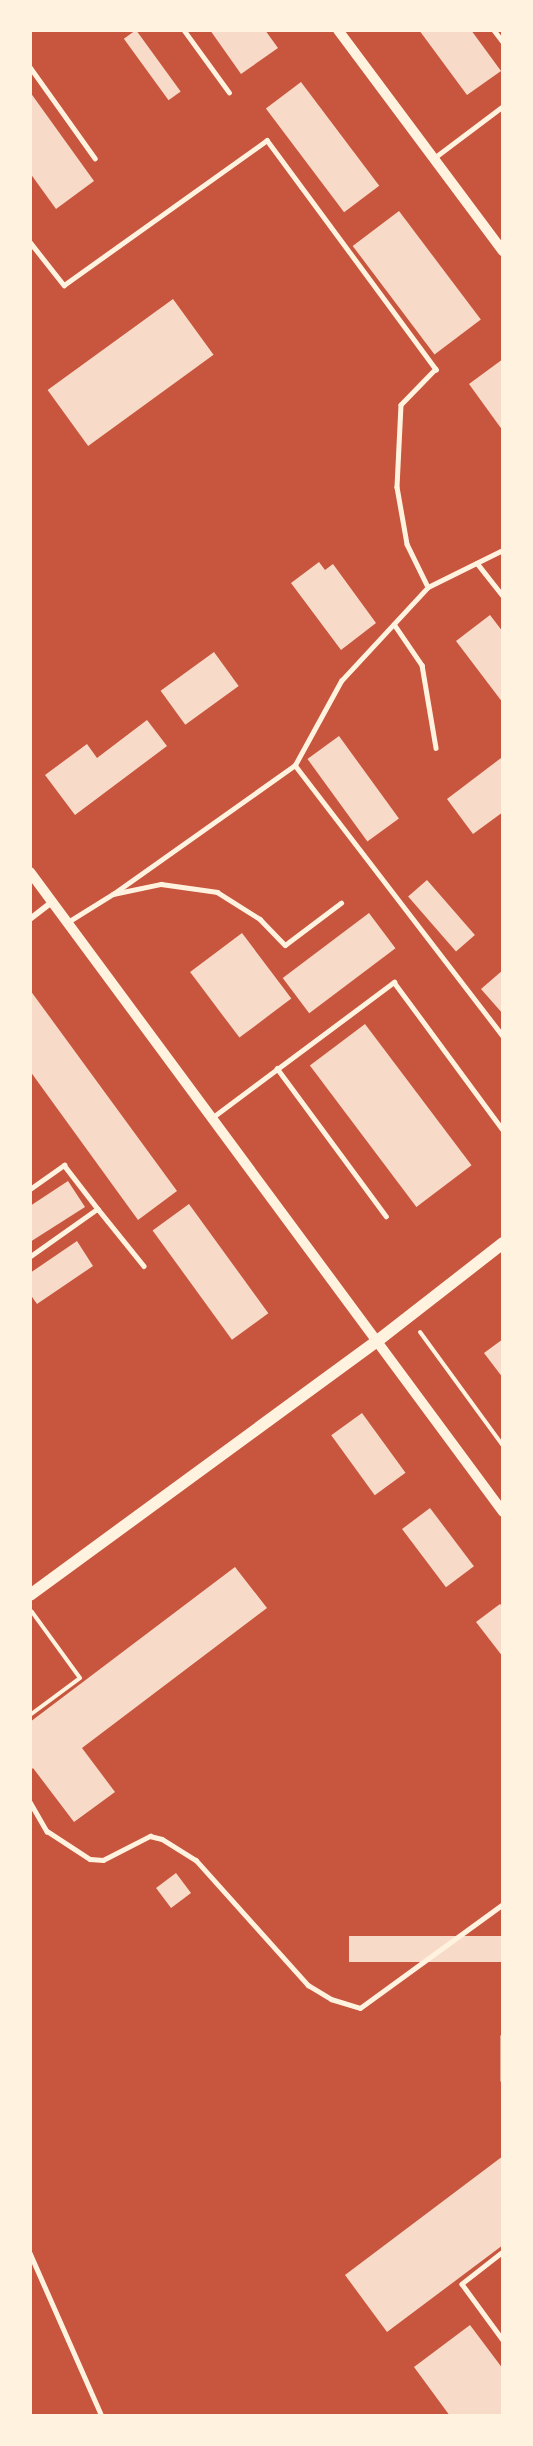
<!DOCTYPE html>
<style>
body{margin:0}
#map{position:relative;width:533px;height:2446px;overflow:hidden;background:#c8553d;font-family:Lato,sans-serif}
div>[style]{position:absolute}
.building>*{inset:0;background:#f7dbc8;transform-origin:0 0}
.path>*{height:4px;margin:-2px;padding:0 2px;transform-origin:2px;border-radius:2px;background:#fff3e0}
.service>*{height:4.5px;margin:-2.25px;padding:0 2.25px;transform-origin:2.25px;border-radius:2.25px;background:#fff3e0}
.minor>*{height:6px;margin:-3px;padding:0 3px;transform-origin:3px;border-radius:3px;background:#fff3e0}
.tertiary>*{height:10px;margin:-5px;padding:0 5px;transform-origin:5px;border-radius:5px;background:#fff3e0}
.secondary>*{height:12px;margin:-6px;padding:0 6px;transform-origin:6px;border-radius:6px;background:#fff3e0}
span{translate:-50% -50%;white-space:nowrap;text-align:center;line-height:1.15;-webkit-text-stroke:4.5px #fff3e0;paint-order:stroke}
.frame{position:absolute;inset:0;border:32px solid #fff3e0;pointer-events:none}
</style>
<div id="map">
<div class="building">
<i style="left:136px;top:30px;width:76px;height:15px;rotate:54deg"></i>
<i style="clip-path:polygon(210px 30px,265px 30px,278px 48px,241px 74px)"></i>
<i style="clip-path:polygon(419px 30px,471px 30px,501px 71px,467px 95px)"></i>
<i style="left:301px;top:82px;width:130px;height:44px;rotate:53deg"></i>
<i style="clip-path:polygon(30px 92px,94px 181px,56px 209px,30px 173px)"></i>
<i style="left:399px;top:211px;width:136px;height:58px;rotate:53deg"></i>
<i style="left:173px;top:299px;width:69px;height:155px;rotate:54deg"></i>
<i style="clip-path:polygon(503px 359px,503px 431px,469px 384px)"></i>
<i style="clip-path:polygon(319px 562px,325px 570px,333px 564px,376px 623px,341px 650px,291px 583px)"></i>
<i style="clip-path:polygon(490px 615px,503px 632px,503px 703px,456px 641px)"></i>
<i style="left:214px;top:652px;width:42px;height:66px;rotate:54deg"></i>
<i style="clip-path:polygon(147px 720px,167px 746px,75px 815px,45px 775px,87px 744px,97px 758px)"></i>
<i style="left:339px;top:736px;width:102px;height:39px;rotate:54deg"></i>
<i style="clip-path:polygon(501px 758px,503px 812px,473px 834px,447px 799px)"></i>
<i style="left:427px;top:880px;width:73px;height:25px;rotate:49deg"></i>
<i style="left:369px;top:913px;width:44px;height:108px;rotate:53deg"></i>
<i style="left:242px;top:933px;width:82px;height:65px;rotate:53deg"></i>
<i style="clip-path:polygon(503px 970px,503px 1014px,481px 989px)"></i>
<i style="clip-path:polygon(30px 990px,177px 1191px,138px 1220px,30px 1071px)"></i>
<i style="left:365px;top:1024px;width:177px;height:69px;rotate:53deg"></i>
<i style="clip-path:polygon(68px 1181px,85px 1207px,30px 1242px,30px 1206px)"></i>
<i style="left:189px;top:1204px;width:135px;height:45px;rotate:54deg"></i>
<i style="clip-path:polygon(77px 1241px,93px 1266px,37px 1304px,30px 1294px,30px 1273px)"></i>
<i style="clip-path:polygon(503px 1339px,503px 1378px,484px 1353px)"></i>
<i style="left:362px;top:1413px;width:74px;height:38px;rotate:54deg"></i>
<i style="left:430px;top:1508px;width:73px;height:35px;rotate:53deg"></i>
<i style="clip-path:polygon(235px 1567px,267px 1608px,82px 1748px,115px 1792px,74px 1822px,33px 1768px,30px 1771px,30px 1722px)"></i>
<i style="clip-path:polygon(500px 1604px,503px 1607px,503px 1657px,476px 1622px)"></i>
<i style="left:176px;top:1873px;width:25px;height:25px;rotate:53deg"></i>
<i style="left:503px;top:1936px;width:26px;height:154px;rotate:90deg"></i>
<i style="clip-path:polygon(503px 2156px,503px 2245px,387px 2332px,345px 2275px)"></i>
<i style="clip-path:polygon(470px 2325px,503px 2369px,503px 2416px,450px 2416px,414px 2367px)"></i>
</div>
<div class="path">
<i style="left:420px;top:1332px;width:141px;rotate:53.9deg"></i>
<i style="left:30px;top:1715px;width:62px;rotate:-36.5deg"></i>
<i style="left:80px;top:1678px;width:82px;rotate:-126deg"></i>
</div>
<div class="service">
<i style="left:184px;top:30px;width:77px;rotate:54deg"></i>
<i style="left:494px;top:30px;width:15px;rotate:53deg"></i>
<i style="left:30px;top:67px;width:112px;rotate:54.5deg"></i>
<i style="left:434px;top:158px;width:86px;rotate:-37deg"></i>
<i style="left:30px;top:242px;width:55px;rotate:51.7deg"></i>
<i style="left:64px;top:285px;width:249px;rotate:-35.5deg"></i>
<i style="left:267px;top:140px;width:285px;rotate:53.6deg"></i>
<i style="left:436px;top:369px;width:50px;rotate:134.2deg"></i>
<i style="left:401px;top:405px;width:82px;rotate:92.8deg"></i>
<i style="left:397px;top:487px;width:58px;rotate:80deg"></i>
<i style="left:407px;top:544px;width:48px;rotate:64deg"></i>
<i style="left:477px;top:563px;width:42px;rotate:51.8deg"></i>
<i style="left:394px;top:624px;width:50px;rotate:55.7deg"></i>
<i style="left:422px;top:665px;width:84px;rotate:80.4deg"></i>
<i style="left:295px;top:765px;width:342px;rotate:52.5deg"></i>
<i style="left:113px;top:894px;width:223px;rotate:-35.3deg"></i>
<i style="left:295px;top:765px;width:96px;rotate:-61.3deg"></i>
<i style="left:341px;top:681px;width:128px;rotate:-47.2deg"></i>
<i style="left:428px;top:587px;width:84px;rotate:-26.3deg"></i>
<i style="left:68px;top:922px;width:53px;rotate:-31.9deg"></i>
<i style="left:113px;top:894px;width:49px;rotate:-11.8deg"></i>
<i style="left:161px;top:884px;width:57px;rotate:8.1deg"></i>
<i style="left:217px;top:892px;width:51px;rotate:32.1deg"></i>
<i style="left:260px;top:919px;width:36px;rotate:46deg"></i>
<i style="left:285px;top:945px;width:70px;rotate:-36.9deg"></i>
<i style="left:277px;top:1068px;width:184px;rotate:53.6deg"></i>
<i style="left:213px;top:1117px;width:226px;rotate:-36.7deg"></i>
<i style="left:394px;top:982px;width:184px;rotate:53.6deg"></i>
<i style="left:30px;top:1189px;width:42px;rotate:-35.2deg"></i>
<i style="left:64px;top:1165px;width:56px;rotate:52.3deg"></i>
<i style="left:98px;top:1209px;width:83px;rotate:144.8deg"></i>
<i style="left:98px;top:1209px;width:73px;rotate:51.1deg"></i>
<i style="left:30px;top:1802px;width:34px;rotate:60deg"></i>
<i style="left:47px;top:1831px;width:51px;rotate:33.1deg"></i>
<i style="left:90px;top:1859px;width:13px;rotate:4deg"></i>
<i style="left:103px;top:1860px;width:53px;rotate:-27.1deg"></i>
<i style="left:150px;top:1836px;width:12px;rotate:14deg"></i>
<i style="left:162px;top:1839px;width:40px;rotate:32deg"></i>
<i style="left:196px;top:1860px;width:168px;rotate:48.1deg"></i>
<i style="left:308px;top:1985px;width:27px;rotate:31deg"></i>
<i style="left:331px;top:1999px;width:30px;rotate:17deg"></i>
<i style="left:360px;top:2008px;width:177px;rotate:-36deg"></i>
<i style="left:503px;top:2036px;width:44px;rotate:90deg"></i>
<i style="left:503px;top:2252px;width:52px;rotate:142deg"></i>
<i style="left:462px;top:2284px;width:69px;rotate:53.8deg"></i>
<i style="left:30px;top:2253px;width:178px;rotate:66.2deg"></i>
</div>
<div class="minor">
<i style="left:30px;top:919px;width:28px;rotate:-38deg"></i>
</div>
<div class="tertiary">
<i style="left:338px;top:30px;width:276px;rotate:53.3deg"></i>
<i style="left:30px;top:872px;width:796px;rotate:53.53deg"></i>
</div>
<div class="secondary">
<i style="left:30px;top:1595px;width:429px;rotate:-36.2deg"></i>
<i style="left:376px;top:1342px;width:161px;rotate:-37.9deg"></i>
</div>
<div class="frame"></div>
</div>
